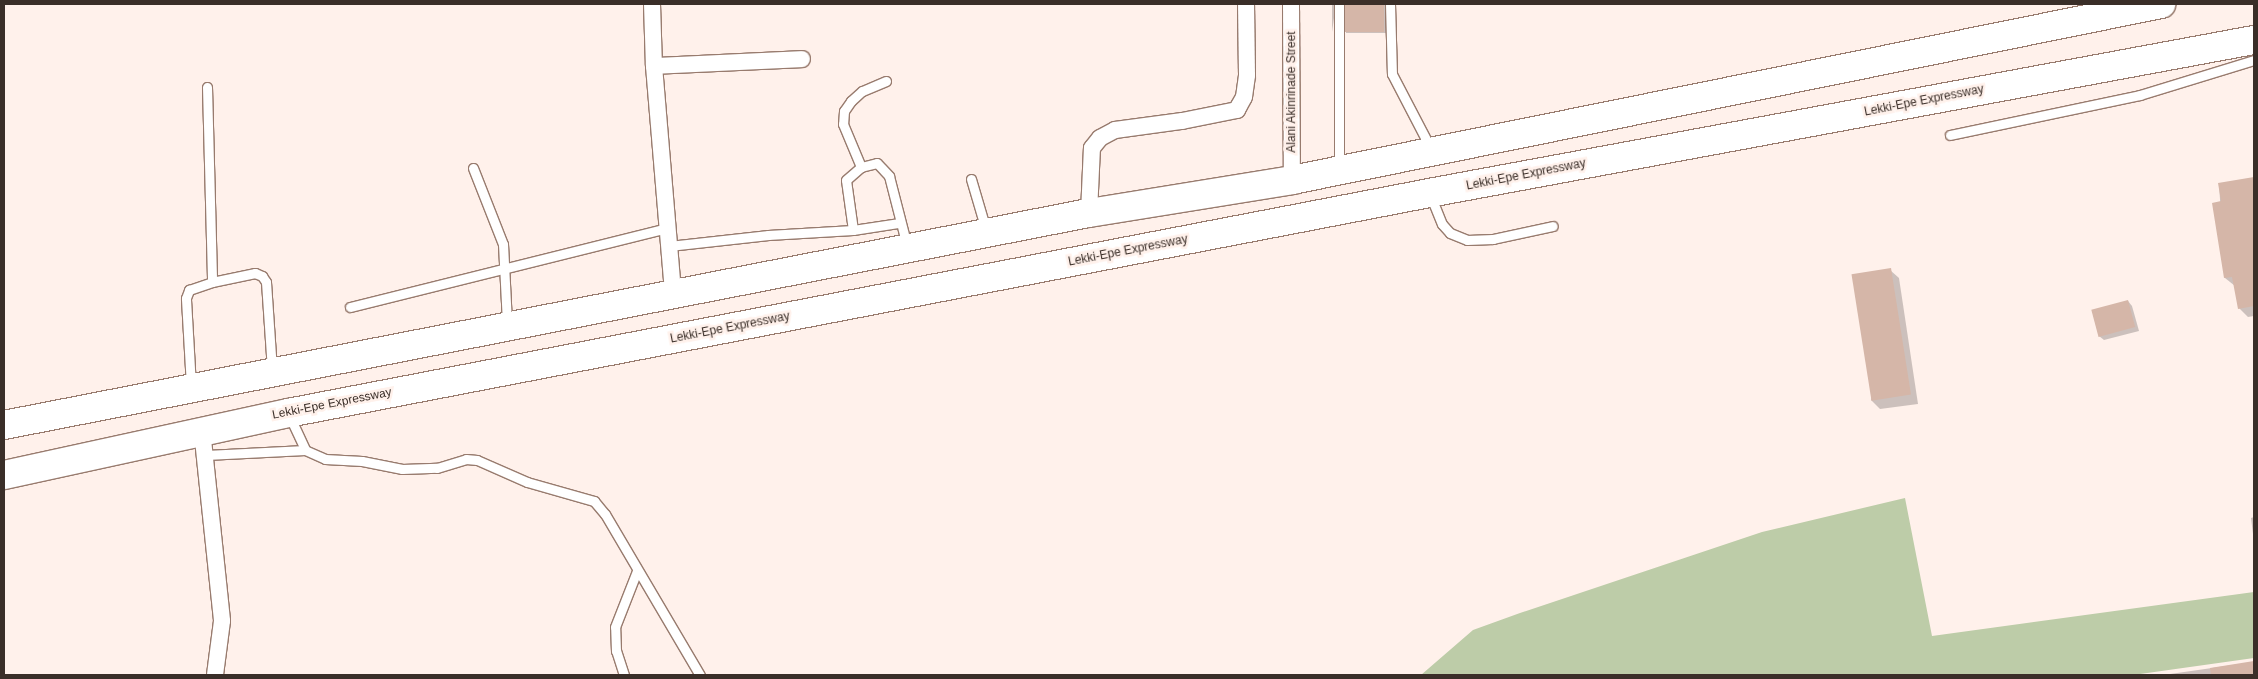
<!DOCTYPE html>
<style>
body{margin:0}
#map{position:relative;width:2258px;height:679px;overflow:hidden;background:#fff1eb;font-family:Arial,sans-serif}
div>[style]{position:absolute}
.forest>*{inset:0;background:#bdcca8}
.shadow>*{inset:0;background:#0003;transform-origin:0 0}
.building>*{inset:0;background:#d5b6a8;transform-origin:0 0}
.roads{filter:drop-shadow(1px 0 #987b6e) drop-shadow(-1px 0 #987b6e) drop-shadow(0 1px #987b6e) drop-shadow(0 -1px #987b6e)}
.lane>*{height:9px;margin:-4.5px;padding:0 4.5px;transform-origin:4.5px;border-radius:4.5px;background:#fff}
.street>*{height:16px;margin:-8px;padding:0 8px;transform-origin:8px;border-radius:8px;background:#fff}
.highway>*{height:28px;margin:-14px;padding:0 14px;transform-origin:14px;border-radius:14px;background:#fff}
span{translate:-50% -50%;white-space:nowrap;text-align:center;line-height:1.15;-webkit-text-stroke:5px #fff1eb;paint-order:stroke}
.street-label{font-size:12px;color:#3a2e28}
.frame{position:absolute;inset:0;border:5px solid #3a2e28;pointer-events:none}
</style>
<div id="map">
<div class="forest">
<i style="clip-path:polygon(1905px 498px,1932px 636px,2254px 592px,2254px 658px,2133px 675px,1421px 675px,1473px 630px,1520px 613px,1762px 532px)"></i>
</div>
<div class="shadow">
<i style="clip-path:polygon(1332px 4px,1336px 4px,1332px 32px)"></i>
<i style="left:1346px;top:4px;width:41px;height:29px"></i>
<i style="clip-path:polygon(2254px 178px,2254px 316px,2248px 317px,2239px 308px,2235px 286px,2225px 278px,2219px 184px)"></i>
<i style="clip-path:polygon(1890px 270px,1899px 278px,1918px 404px,1880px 409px,1871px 400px)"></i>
<i style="clip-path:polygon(2128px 301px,2132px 306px,2139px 331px,2104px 340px,2099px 336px)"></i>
<i style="clip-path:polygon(2254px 517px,2254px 542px,2251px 518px)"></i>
<i style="clip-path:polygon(2254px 662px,2254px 675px,2163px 675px)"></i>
</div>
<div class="building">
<i style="left:1345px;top:4px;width:39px;height:28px"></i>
<i style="clip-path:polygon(2254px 177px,2254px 306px,2238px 309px,2232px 277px,2224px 278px,2212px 203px,2221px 201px,2218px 183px)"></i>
<i style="left:1891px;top:268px;width:128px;height:40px;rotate:81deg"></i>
<i style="left:2128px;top:300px;width:28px;height:38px;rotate:75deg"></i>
<i style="clip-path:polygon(2254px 661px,2254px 675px,2211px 675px,2210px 668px)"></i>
</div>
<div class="roads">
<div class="lane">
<i style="left:1339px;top:4px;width:164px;rotate:90deg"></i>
<i style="left:1390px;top:4px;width:70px;rotate:88.4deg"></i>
<i style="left:1392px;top:74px;width:85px;rotate:62.5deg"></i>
<i style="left:886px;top:81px;width:26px;rotate:157deg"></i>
<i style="left:862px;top:91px;width:15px;rotate:138deg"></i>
<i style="left:851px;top:101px;width:12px;rotate:125deg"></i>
<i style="left:844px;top:111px;width:13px;rotate:94deg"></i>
<i style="left:843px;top:124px;width:47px;rotate:67.3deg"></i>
<i style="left:861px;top:167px;width:16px;rotate:-14deg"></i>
<i style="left:877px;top:163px;width:18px;rotate:47deg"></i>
<i style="left:889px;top:176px;width:72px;rotate:75.6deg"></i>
<i style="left:207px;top:87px;width:195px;rotate:88.5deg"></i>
<i style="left:1950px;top:135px;width:194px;rotate:-11.9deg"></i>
<i style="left:2140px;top:95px;width:119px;rotate:-17.1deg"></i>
<i style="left:473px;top:168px;width:82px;rotate:68.5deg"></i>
<i style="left:503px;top:244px;width:80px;rotate:87.1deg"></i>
<i style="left:971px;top:179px;width:53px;rotate:73.6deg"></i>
<i style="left:1431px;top:197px;width:29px;rotate:68deg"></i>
<i style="left:1442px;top:224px;width:12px;rotate:48deg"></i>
<i style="left:1450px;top:233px;width:18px;rotate:22deg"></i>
<i style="left:1467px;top:240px;width:26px;rotate:-2deg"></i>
<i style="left:1493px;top:239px;width:61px;rotate:-12.2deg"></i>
<i style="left:853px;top:230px;width:50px;rotate:-98deg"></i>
<i style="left:846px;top:180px;width:20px;rotate:-41deg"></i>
<i style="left:669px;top:246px;width:100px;rotate:-6.3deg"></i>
<i style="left:768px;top:235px;width:85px;rotate:-3.4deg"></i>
<i style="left:853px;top:230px;width:47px;rotate:-8.7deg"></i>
<i style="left:350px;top:307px;width:327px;rotate:-14deg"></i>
<i style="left:191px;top:386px;width:88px;rotate:-93.3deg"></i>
<i style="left:186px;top:298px;width:9px;rotate:-69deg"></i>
<i style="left:189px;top:290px;width:24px;rotate:-19deg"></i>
<i style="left:212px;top:282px;width:44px;rotate:-11.8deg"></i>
<i style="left:255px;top:273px;width:8px;rotate:23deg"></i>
<i style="left:262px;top:276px;width:7px;rotate:56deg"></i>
<i style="left:266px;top:282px;width:87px;rotate:86.1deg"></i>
<i style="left:289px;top:415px;width:38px;rotate:65deg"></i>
<i style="left:305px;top:450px;width:22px;rotate:24deg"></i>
<i style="left:325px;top:459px;width:37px;rotate:3deg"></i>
<i style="left:362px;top:461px;width:41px;rotate:11.3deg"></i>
<i style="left:402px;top:469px;width:35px;rotate:-2deg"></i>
<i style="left:437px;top:468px;width:30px;rotate:-17deg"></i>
<i style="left:466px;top:459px;width:11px;rotate:5deg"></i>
<i style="left:477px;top:460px;width:55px;rotate:23.7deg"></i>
<i style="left:527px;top:482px;width:70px;rotate:15.8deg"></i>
<i style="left:594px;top:501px;width:17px;rotate:50deg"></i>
<i style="left:605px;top:514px;width:187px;rotate:59.5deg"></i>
<i style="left:206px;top:455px;width:99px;rotate:-2.9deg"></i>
<i style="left:624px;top:675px;width:25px;rotate:-108deg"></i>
<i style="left:616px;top:651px;width:24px;rotate:-92deg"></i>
<i style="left:615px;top:627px;width:60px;rotate:-68.6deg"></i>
</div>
<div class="street">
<i style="left:652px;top:4px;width:62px;rotate:88.2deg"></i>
<i style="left:654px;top:66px;width:229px;rotate:85.2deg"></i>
<i style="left:1291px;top:4px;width:176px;rotate:89.7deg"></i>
<i style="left:654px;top:66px;width:148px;rotate:-2.7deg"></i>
<i style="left:1089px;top:213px;width:65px;rotate:-87.4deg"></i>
<i style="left:1092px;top:148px;width:13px;rotate:-51deg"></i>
<i style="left:1100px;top:138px;width:17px;rotate:-28deg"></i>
<i style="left:1115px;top:130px;width:68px;rotate:-7.7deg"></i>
<i style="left:1182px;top:121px;width:56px;rotate:-11.3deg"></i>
<i style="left:1237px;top:110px;width:4px;rotate:-63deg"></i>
<i style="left:1239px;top:106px;width:10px;rotate:-61deg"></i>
<i style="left:1244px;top:97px;width:22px;rotate:-82deg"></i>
<i style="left:1247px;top:75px;width:71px;rotate:-90.8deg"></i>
<i style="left:202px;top:430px;width:192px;rotate:84deg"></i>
<i style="left:222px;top:621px;width:54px;rotate:97.4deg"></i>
</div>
<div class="highway">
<i style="left:4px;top:425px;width:1106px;rotate:-11.06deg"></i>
<i style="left:1089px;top:213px;width:206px;rotate:-9.2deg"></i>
<i style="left:1292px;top:180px;width:887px;rotate:-11.45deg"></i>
<i style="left:4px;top:475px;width:291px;rotate:-12.3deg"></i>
<i style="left:288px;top:413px;width:1162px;rotate:-10.91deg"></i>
<i style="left:1429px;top:193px;width:839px;rotate:-10.51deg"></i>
</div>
</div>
<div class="street-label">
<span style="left:1292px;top:92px;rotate:-90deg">Alani Akinrinade Street</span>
<span style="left:1924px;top:101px;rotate:-11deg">Lekki-Epe Expressway</span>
<span style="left:1526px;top:175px;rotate:-11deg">Lekki-Epe Expressway</span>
<span style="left:1128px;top:251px;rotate:-11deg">Lekki-Epe Expressway</span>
<span style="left:730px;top:328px;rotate:-11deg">Lekki-Epe Expressway</span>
<span style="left:332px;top:404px;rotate:-11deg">Lekki-Epe Expressway</span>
</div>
<div class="frame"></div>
</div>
